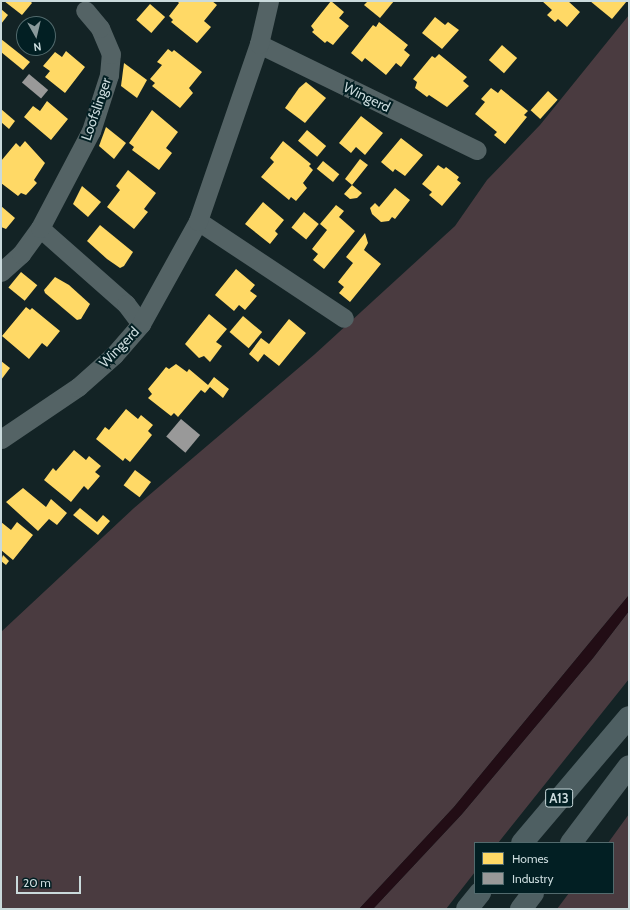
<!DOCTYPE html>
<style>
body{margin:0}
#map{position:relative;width:630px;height:910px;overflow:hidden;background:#132325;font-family:Cabin,sans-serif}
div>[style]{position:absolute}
.green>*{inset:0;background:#4a3b40}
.water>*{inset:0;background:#220d15}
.homes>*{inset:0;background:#ffd966;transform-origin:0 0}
.industry>*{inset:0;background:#999;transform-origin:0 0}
.minor>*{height:19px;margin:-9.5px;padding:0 9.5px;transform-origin:9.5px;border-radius:9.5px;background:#546365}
.motorway>*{height:22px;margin:-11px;padding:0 11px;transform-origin:11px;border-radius:11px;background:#4e5f62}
span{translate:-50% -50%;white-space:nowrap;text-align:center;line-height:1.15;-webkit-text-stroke:4px #021f23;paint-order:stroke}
.shield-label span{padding:1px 3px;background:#021f23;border:1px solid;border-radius:3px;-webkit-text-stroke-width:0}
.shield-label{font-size:13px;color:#cadadc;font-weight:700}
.street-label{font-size:14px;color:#cadadc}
.frame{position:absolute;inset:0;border:2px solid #cadadc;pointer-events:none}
.legend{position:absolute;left:474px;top:842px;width:140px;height:52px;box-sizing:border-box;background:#021f23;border:1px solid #526a6d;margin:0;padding:5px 7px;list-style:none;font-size:12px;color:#cadadc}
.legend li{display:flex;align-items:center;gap:8px;height:20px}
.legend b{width:20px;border:1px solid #526a6d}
.north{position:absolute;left:16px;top:16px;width:40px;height:40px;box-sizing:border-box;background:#021f23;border:1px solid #526a6d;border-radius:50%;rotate:172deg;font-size:11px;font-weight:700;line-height:16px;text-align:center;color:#cadadc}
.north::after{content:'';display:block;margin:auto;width:14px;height:18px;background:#8a9a9c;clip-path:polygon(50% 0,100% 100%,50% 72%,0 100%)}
.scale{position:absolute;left:16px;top:876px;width:65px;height:18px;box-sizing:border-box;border:2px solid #cadadc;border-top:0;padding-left:5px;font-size:12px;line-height:14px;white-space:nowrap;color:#cadadc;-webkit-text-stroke:3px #021f23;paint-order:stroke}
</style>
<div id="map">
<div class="green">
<i style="clip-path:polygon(629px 15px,629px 595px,454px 807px,359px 909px,1px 909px,1px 632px,134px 508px,315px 354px,455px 226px,487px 180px,540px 125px)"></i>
<i style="clip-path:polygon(629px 611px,629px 679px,498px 843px,475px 843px,475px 872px,446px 909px,373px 909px,462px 814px,593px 658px)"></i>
<i style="clip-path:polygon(629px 814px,629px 909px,557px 909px,569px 893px,613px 893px,613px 843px,608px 843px)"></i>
</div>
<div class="water">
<i style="clip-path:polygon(629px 595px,629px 611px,593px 658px,462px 814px,373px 909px,359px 909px,454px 807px)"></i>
</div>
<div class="homes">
<i style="clip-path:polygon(4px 1px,30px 1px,32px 3px,22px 15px)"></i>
<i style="clip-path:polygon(177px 1px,212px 1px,217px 5px,204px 21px,211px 27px,197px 43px,171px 22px,173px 20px,169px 16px,179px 3px)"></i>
<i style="clip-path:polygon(331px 1px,344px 12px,339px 18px,349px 26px,333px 45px,327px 41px,325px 43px,312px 32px,314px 30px,311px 26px)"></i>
<i style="clip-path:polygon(368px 1px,394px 1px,380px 18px,364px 5px)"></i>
<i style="clip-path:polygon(542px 1px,568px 1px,580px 12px,567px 27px,558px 19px,555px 22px,547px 15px,552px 10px)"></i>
<i style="clip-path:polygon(590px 1px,627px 1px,612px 19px)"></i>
<i style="left:150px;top:4px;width:20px;height:21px;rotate:41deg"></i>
<i style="clip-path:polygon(1px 9px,8px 15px,1px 24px)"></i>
<i style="clip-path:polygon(435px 17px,445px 25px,448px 22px,459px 30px,442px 49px,422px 33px)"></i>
<i style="clip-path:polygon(379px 22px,408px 45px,404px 50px,410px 55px,401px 67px,396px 63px,386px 75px,365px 58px,362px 62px,351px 53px,373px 25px,376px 27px)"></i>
<i style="clip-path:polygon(1px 39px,30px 62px,23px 70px,1px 52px)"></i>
<i style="left:502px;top:45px;width:20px;height:20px;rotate:41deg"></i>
<i style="clip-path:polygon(168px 49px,172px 52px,174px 50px,202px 72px,189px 88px,193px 93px,180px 108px,152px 86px,155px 83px,150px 79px,162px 65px,157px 62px)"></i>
<i style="clip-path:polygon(66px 51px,85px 67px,65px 93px,45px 77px,50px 71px,43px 66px,55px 52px,62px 57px)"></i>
<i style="clip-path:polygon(439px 54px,467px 77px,463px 81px,469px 86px,447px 107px,429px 95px,427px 97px,415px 88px,417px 82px,413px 79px,432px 56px,435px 58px)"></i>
<i style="clip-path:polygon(124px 63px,147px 80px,137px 98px,121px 86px)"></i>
<i style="clip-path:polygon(306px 82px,326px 98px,305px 123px,285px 108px,299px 88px)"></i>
<i style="clip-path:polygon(491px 88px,498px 93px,501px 89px,528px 111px,524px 115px,527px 117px,505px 144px,494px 135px,497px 132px,475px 114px,485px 102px,481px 99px)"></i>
<i style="left:548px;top:91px;width:13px;height:26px;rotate:42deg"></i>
<i style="clip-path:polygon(47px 101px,68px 119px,51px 140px,24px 117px,33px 106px,40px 111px)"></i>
<i style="clip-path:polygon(1px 109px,15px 121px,9px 129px,1px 122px)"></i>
<i style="clip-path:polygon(152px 110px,178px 132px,166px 148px,172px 153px,159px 170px,132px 150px,134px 147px,129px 143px)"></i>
<i style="clip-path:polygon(361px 116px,383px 133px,365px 155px,356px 147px,351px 153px,339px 143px)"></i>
<i style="clip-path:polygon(106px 127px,126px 143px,114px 159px,99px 146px)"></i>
<i style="left:307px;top:130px;width:25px;height:14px;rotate:40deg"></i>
<i style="clip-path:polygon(401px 138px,423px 155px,405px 176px,395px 169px,393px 172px,381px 162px)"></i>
<i style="clip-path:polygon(25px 141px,45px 163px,34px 180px,37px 183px,26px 195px,21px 193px,18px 196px,1px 183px,1px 161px,16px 143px,20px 147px)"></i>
<i style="clip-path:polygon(283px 141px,311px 164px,309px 166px,313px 170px,303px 183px,307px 188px,296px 201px,291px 197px,289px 200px,261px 177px,274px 162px,270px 158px)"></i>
<i style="clip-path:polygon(360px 159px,368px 165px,352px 185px,362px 193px,357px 198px,350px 199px,344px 194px,352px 185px,345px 179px)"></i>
<i style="left:323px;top:161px;width:21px;height:10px;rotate:39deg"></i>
<i style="clip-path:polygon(438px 165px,444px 169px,446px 167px,459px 177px,457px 180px,461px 183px,442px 206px,429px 195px,432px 192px,422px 184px)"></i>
<i style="clip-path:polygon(128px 170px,156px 193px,144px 209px,148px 212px,134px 229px,107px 207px,120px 190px,116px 186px)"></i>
<i style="clip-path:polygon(82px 186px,101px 202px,88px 217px,73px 204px)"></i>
<i style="clip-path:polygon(395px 188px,410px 200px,395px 219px,392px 217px,389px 221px,381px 222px,372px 214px,370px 208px,375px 203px,379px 207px)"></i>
<i style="clip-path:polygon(263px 202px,284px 220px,275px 231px,278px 234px,270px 244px,245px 224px)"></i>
<i style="clip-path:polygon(336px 205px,344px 211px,339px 217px,355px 231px,324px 269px,313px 260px,318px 254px,312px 249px,327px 230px,320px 224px)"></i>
<i style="clip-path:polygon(1px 206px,15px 218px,6px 229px,1px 227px)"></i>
<i style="left:304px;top:212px;width:19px;height:20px;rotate:39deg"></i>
<i style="clip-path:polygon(100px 225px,133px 252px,124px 266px,120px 268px,107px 259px,87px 241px)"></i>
<i style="clip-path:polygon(365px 233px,368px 243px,364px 250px,381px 264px,350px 302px,339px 293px,344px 287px,338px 282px,353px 263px,346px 257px)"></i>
<i style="clip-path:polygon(236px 269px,255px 285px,250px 291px,257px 296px,245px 310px,239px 305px,234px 311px,215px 295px)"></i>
<i style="left:21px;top:272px;width:21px;height:20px;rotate:39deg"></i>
<i style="clip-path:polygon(55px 277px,69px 285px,90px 304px,81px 319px,77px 320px,45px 293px,44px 290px)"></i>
<i style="clip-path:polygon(26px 307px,30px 310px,32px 308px,60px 331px,47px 347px,42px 343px,29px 359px,2px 336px)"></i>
<i style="clip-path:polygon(209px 314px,227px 329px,216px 342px,222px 346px,210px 362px,204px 356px,199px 358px,185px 344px)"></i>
<i style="left:243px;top:316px;width:25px;height:21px;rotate:40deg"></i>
<i style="clip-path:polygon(289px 319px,306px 333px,279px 366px,264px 354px,258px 362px,249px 354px,261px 338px,269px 344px)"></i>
<i style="clip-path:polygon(1px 361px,10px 368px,1px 380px)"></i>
<i style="clip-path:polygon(176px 364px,187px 372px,189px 369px,208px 385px,214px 377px,229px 389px,223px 398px,210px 387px,205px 393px,201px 390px,178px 417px,174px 413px,171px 416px,148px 398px,152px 394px,148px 389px,158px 377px,167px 385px,158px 377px,166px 367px,169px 369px)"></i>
<i style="clip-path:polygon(126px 409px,138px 419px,141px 415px,153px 425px,148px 431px,152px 435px,130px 462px,125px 458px,123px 461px,96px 439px,105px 427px,109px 430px)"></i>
<i style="clip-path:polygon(74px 450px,86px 460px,89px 456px,101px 466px,95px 472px,100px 476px,88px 490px,84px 486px,71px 502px,44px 480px,53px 468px,56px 471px)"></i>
<i style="left:135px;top:470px;width:20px;height:19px;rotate:37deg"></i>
<i style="clip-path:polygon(23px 488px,46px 507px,51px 499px,67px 513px,57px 525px,49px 519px,38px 531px,6px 502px)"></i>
<i style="clip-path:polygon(80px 508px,97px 522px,103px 515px,110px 521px,98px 535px,73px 515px)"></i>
<i style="clip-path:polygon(1px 522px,11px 530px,17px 522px,33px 535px,13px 560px,1px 550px)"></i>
<i style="clip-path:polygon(3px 555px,9px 561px,6px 565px,1px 561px)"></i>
</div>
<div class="industry">
<i style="left:29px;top:74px;width:25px;height:11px;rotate:40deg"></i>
<i style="left:181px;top:419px;width:25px;height:23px;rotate:40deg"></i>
</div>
<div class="minor">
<i style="left:259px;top:44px;width:242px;rotate:26deg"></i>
<i style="left:198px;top:221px;width:175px;rotate:33.6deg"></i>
<i style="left:40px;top:228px;width:115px;rotate:41.5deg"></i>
<i style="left:126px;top:304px;width:25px;rotate:53deg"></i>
<i style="left:1px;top:272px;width:27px;rotate:-42deg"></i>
<i style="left:21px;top:254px;width:32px;rotate:-54deg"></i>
<i style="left:40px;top:228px;width:110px;rotate:-62.3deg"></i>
<i style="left:91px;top:131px;width:59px;rotate:-72.2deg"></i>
<i style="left:109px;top:75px;width:21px;rotate:-85deg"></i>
<i style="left:111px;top:54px;width:28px;rotate:-113deg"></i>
<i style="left:100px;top:28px;width:23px;rotate:-130deg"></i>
<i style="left:1px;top:439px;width:93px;rotate:-34deg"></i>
<i style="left:78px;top:387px;width:48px;rotate:-41.6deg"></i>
<i style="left:114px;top:355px;width:41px;rotate:-48.9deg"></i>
<i style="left:141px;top:324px;width:118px;rotate:-61deg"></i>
<i style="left:198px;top:221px;width:187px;rotate:-71deg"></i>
<i style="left:259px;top:44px;width:44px;rotate:-76.9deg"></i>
</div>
<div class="motorway">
<i style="left:522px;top:843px;width:165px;rotate:-49.7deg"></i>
<i style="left:571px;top:843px;width:96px;rotate:-53deg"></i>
<i style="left:467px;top:909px;width:21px;rotate:-51deg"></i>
<i style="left:521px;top:909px;width:20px;rotate:-53deg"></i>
</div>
<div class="shield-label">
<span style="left:559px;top:798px">A13</span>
</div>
<div class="street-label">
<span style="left:367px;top:97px;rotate:26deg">Wingerd</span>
<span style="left:96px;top:109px;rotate:-71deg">Loofslinger</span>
<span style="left:119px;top:347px;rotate:-46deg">Wingerd</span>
</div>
<div class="frame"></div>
<ul class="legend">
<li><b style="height:11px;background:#ffd966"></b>Homes</li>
<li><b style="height:11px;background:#999"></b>Industry</li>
</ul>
<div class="north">N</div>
<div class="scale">20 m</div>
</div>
